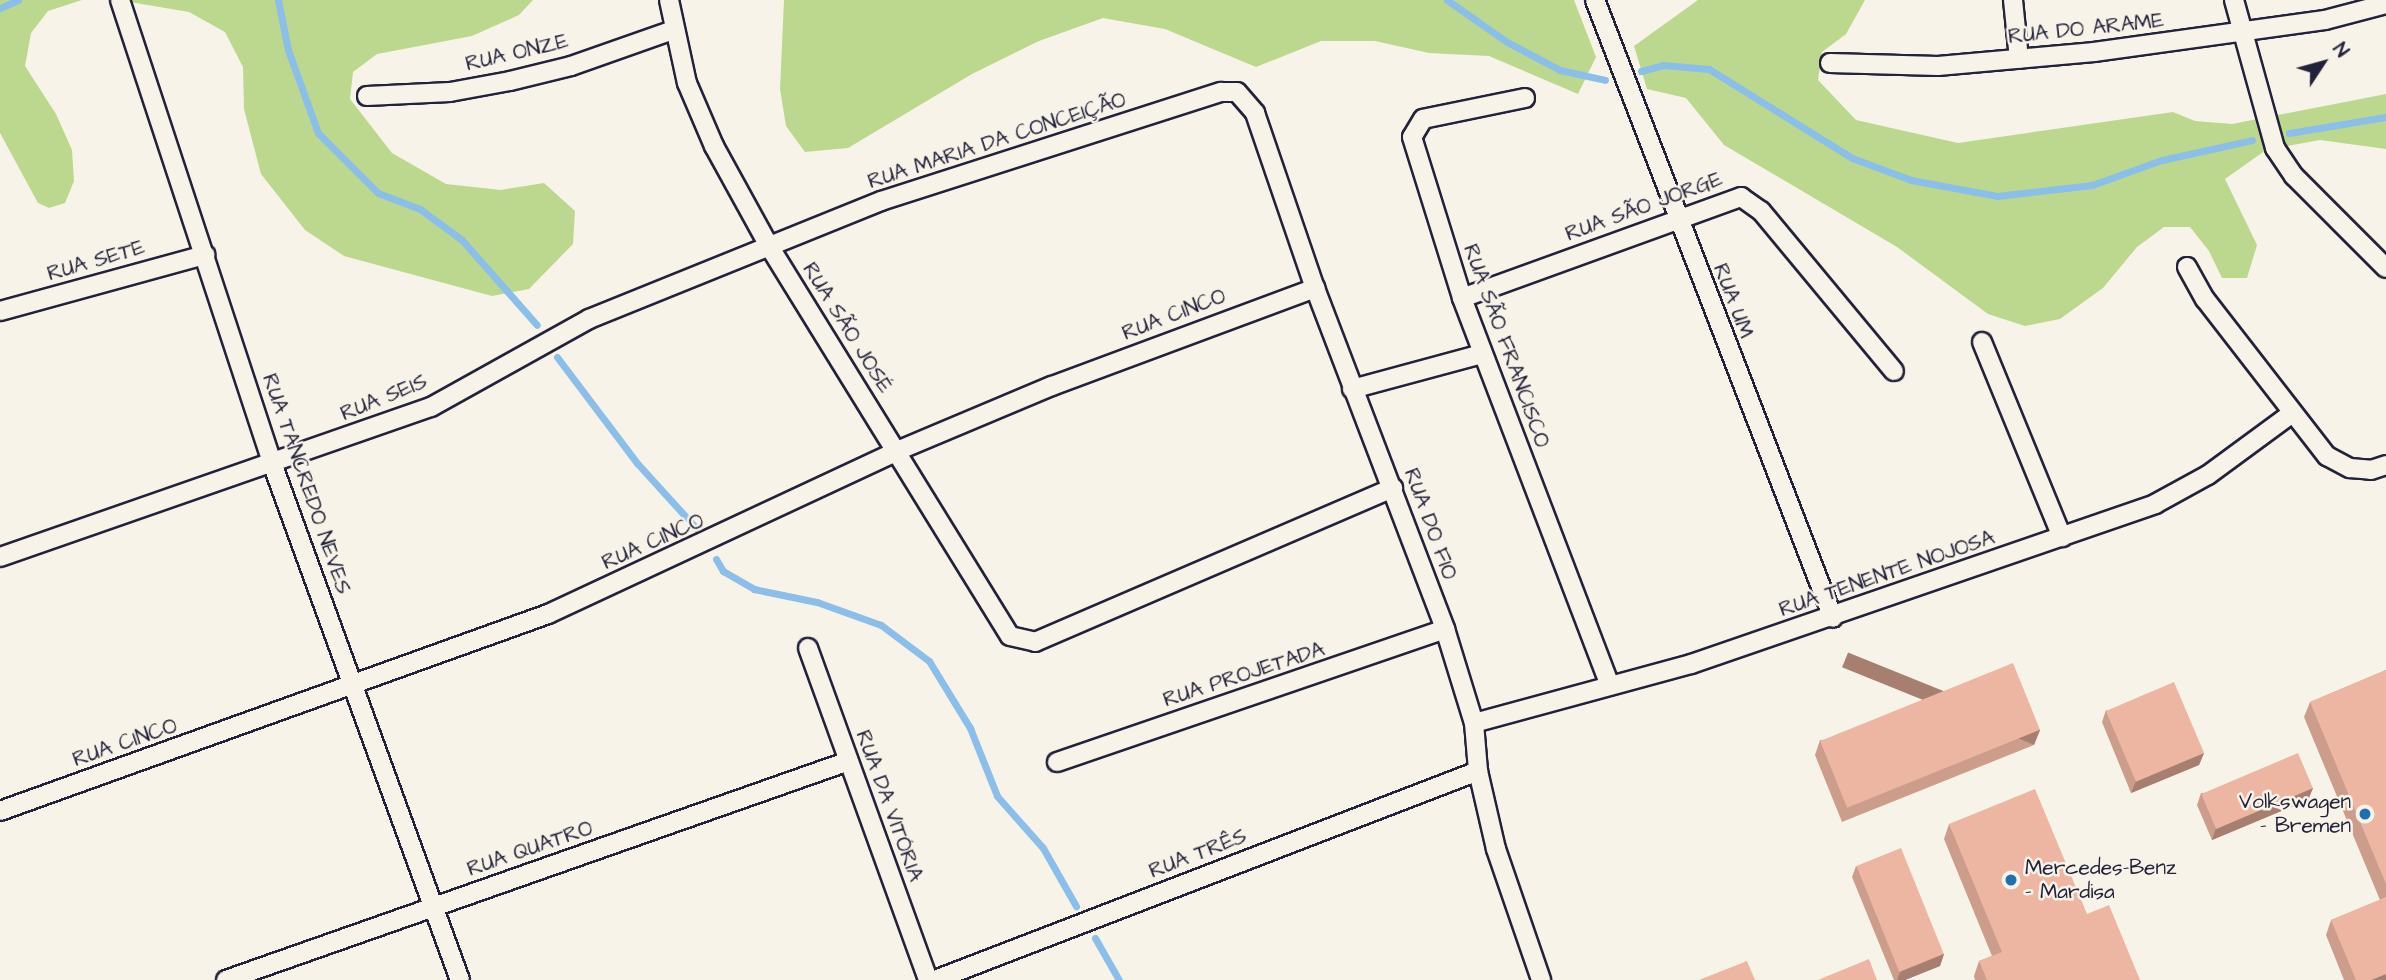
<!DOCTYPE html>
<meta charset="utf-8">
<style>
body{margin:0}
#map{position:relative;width:2386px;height:980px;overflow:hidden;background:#f7f3e8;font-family:"Architects Daughter",sans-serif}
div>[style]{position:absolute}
.green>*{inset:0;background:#bcd88f}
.stream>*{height:7px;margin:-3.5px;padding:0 3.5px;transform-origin:3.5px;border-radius:3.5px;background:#8bbee8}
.roads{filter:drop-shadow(2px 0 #22223b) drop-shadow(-2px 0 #22223b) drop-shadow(0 2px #22223b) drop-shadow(0 -2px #22223b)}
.street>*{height:18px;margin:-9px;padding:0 9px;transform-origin:9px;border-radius:9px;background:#f7f3e8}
.wall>*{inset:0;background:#cc9d8b}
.shaded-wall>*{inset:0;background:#a67f71;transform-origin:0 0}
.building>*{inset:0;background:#edb6a2;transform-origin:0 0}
.dots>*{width:19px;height:19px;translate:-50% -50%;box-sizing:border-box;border:4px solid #f7f3e8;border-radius:50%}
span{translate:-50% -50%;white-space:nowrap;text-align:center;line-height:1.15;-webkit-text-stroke:5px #f7f3e8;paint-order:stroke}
.street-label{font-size:21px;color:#22223b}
.poi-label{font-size:21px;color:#22223b}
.right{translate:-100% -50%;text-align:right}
.left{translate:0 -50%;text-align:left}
.north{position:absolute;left:2288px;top:28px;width:70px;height:70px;-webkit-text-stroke:5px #f7f3e8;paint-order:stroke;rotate:54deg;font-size:19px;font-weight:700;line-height:28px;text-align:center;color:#22223b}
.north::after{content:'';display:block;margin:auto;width:24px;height:32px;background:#22223b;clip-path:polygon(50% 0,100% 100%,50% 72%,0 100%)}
</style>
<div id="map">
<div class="green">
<i style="clip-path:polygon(0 0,82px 0,48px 11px,31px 33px,25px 66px,56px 114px,72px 150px,74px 181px,65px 203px,49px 208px,38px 203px,0 133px)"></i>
<i style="clip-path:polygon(118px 0,533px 0,519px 15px,472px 36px,377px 54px,353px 72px,350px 99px,392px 153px,446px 184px,501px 190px,544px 183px,575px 211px,573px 244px,529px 289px,492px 296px,344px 256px,305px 230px,261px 174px,244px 109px,243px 67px,225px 32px,189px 12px)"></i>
<i style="clip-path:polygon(784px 0,1574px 0,1596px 57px,1578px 94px,1489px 56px,1429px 53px,1375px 41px,1321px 41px,1256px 67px,1165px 29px,1103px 18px,1039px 41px,972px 74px,848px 148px,805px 152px,786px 126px,780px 89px)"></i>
<i style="clip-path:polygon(1698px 0,1865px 0,1846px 34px,1822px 52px,1818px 80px,1856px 120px,1958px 143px,2173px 112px,2195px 121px,2232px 124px,2386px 94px,2386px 149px,2320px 140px,2266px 150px,2225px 179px,2257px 245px,2247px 278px,2222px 278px,2209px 251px,2190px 227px,2164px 227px,2137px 247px,2103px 288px,2060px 319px,2025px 326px,1988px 314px,1897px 247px,1724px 145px,1686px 98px,1647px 89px,1634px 46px)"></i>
</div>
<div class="stream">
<i style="left:278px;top:0;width:51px;rotate:78.7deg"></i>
<i style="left:288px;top:50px;width:88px;rotate:70.1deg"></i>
<i style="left:318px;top:133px;width:85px;rotate:45deg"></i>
<i style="left:378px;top:193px;width:45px;rotate:20.9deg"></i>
<i style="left:420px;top:209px;width:52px;rotate:36.4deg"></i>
<i style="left:462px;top:240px;width:113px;rotate:48.6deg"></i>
<i style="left:1447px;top:0;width:73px;rotate:35deg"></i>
<i style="left:1507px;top:42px;width:60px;rotate:27.8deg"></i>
<i style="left:1560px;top:70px;width:46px;rotate:12.5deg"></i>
<i style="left:0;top:8px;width:20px;rotate:-24deg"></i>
<i style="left:1641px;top:71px;width:23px;rotate:-15deg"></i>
<i style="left:1663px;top:65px;width:46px;rotate:5deg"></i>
<i style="left:1709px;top:69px;width:168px;rotate:31.9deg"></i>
<i style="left:1852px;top:158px;width:63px;rotate:20.4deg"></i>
<i style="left:1911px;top:180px;width:87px;rotate:10.5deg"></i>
<i style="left:1997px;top:196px;width:96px;rotate:-6.6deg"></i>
<i style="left:2092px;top:185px;width:74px;rotate:-19.7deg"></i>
<i style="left:2162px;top:160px;width:92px;rotate:-12.5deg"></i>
<i style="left:2289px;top:133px;width:98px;rotate:-9.4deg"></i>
<i style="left:557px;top:357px;width:133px;rotate:53deg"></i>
<i style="left:637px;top:463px;width:88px;rotate:47.8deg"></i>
<i style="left:716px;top:559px;width:14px;rotate:60deg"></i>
<i style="left:723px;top:571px;width:36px;rotate:30deg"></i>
<i style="left:754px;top:589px;width:64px;rotate:11.7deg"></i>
<i style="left:817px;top:602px;width:68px;rotate:19.8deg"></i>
<i style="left:881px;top:625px;width:60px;rotate:36.9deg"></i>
<i style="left:929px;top:661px;width:79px;rotate:58.5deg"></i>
<i style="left:970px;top:728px;width:73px;rotate:68.3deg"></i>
<i style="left:997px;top:796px;width:69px;rotate:48.5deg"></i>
<i style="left:1043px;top:848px;width:67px;rotate:60.4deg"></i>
<i style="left:1095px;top:938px;width:48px;rotate:60.3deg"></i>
</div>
<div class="roads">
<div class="street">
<i style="left:120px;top:0;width:487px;rotate:71.8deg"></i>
<i style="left:272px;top:463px;width:550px;rotate:70.02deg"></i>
<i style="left:669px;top:0;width:85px;rotate:77.8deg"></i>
<i style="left:687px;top:83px;width:69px;rotate:66.8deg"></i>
<i style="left:714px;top:146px;width:114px;rotate:61.2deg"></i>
<i style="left:769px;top:246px;width:458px;rotate:58.3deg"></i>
<i style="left:1010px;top:636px;width:26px;rotate:13deg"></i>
<i style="left:1035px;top:642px;width:390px;rotate:-23.3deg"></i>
<i style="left:1595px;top:0;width:662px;rotate:68.94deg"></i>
<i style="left:2013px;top:0;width:59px;rotate:84.2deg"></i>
<i style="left:2234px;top:0;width:154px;rotate:74.5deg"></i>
<i style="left:2275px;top:148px;width:34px;rotate:56deg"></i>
<i style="left:2294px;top:176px;width:130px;rotate:45deg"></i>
<i style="left:1830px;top:63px;width:108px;rotate:1.6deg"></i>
<i style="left:1938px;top:66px;width:157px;rotate:-5.1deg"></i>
<i style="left:2094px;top:52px;width:233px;rotate:-7.9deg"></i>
<i style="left:2325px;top:20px;width:63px;rotate:-14.7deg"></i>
<i style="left:367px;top:96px;width:83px;rotate:-2.8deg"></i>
<i style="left:450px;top:92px;width:61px;rotate:-10.4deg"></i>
<i style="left:510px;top:81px;width:63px;rotate:-13.8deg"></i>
<i style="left:571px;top:66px;width:108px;rotate:-19.4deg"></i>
<i style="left:1525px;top:98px;width:104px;rotate:168.4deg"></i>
<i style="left:1423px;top:119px;width:21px;rotate:121deg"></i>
<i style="left:1412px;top:137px;width:169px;rotate:72.7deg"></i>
<i style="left:1462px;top:298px;width:414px;rotate:69.1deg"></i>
<i style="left:2187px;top:267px;width:37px;rotate:61deg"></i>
<i style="left:2205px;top:299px;width:199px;rotate:52.2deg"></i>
<i style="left:2327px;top:456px;width:26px;rotate:28deg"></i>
<i style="left:2350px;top:468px;width:21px;rotate:5deg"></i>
<i style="left:2371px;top:470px;width:16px;rotate:-18deg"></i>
<i style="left:1462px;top:298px;width:297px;rotate:-19.9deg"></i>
<i style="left:1741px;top:197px;width:24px;rotate:35deg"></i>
<i style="left:1761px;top:211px;width:208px;rotate:50.3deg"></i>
<i style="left:0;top:311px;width:213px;rotate:-15.3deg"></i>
<i style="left:1982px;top:342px;width:211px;rotate:67.7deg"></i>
<i style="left:1352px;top:389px;width:135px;rotate:-15.1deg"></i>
<i style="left:0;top:557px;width:456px;rotate:-19.2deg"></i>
<i style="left:431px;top:407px;width:181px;rotate:-29.1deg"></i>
<i style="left:589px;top:319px;width:315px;rotate:-22deg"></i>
<i style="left:881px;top:201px;width:357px;rotate:-17.8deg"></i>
<i style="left:1221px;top:92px;width:16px"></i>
<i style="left:1237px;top:92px;width:28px;rotate:49deg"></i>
<i style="left:1255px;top:113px;width:185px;rotate:71.1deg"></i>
<i style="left:1315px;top:288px;width:365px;rotate:69.1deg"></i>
<i style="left:1445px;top:629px;width:98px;rotate:72.9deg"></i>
<i style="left:1474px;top:723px;width:48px;rotate:85.2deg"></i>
<i style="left:1478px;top:771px;width:80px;rotate:77deg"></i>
<i style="left:1496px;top:849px;width:139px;rotate:71deg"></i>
<i style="left:808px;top:648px;width:353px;rotate:70.1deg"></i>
<i style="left:1474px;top:723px;width:225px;rotate:-15.2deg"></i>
<i style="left:1691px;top:664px;width:491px;rotate:-19deg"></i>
<i style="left:2155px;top:504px;width:60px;rotate:-28.7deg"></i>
<i style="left:2208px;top:475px;width:103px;rotate:-36.3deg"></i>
<i style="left:1057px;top:762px;width:410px;rotate:-18.9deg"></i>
<i style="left:0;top:811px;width:582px;rotate:-19.77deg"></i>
<i style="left:548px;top:614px;width:385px;rotate:-25deg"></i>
<i style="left:897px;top:451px;width:168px;rotate:-22.8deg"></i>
<i style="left:1052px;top:386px;width:281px;rotate:-20.4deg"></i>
<i style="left:226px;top:980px;width:660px;rotate:-19.37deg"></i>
<i style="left:935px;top:980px;width:582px;rotate:-21.05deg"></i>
</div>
</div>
<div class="wall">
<i style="clip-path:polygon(2386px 670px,2386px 980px,2344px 980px,2326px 935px,2331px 920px,2380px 900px,2304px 717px,2310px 702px)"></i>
<i style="clip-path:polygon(2106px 710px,2204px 753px,2199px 765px,2131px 793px,2102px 722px)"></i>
<i style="clip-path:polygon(2040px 730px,2034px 745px,1842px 822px,1815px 755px,1820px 740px)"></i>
<i style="clip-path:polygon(2313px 788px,2308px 800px,2212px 840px,2197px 805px,2201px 793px)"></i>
<i style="clip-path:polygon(1949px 824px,2087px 914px,2140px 980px,1975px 980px,1974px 976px,1979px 961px,1992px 956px,1944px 839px)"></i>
<i style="clip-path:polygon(1856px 866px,1944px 954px,1940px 966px,1905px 980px,1894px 980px,1852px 877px)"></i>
</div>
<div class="shaded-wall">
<i style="left:2040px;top:730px;width:16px;height:207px;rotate:112deg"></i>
<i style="clip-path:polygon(2204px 753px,2199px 765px,2131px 793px,2136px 781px)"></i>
<i style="clip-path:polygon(2313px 788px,2308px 800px,2212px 840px,2216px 828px)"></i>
<i style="clip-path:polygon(1944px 954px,1940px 966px,1905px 980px,1897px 980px,1900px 972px)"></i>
<i style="clip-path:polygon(2386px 974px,2386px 980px,2371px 980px)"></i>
</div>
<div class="building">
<i style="left:2013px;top:663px;width:72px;height:208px;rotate:68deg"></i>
<i style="clip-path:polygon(2386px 670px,2386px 884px,2310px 702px)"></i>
<i style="left:2174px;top:682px;width:77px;height:74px;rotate:67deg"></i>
<i style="left:2298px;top:753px;width:38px;height:105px;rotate:67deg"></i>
<i style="clip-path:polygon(2035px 789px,2087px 914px,2109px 905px,2140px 980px,1987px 980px,1979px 961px,2002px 952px,1949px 824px)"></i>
<i style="left:1901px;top:848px;width:114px;height:48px;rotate:68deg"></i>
<i style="clip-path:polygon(2386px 897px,2386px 974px,2371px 980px,2356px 980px,2331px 920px)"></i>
<i style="clip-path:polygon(1869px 959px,1877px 980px,1818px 980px)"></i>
<i style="clip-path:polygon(1747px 961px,1755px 980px,1699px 980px)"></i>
</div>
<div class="dots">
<i style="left:2365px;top:814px;background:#1f6fb2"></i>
<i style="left:2011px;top:880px;background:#1f6fb2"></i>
</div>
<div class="street-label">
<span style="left:2086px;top:29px;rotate:-6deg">RUA DO ARAME</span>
<span style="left:517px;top:53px;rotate:-13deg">RUA ONZE</span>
<span style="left:997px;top:141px;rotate:-18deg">RUA MARIA DA CONCEIÇÃO</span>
<span style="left:1644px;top:207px;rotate:-20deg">RUA SÃO JORGE</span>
<span style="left:96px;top:261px;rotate:-16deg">RUA SETE</span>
<span style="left:1733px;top:301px;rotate:69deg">RUA UM</span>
<span style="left:1174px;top:315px;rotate:-21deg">RUA CINCO</span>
<span style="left:847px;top:328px;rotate:58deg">RUA SÃO JOSÉ</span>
<span style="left:1506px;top:346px;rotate:70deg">RUA SÃO FRANCISCO</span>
<span style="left:384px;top:398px;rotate:-22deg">RUA SEIS</span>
<span style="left:306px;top:484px;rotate:71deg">RUA TANCREDO NEVES</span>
<span style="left:1430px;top:524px;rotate:70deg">RUA DO FIO</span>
<span style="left:653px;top:542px;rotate:-24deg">RUA CINCO</span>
<span style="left:1887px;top:574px;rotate:-19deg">RUA TENENTE NOJOSA</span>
<span style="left:1244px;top:675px;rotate:-18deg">RUA PROJETADA</span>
<span style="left:125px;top:743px;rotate:-19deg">RUA CINCO</span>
<span style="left:889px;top:806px;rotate:70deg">RUA DA VITÓRIA</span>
<span style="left:530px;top:849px;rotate:-19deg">RUA QUATRO</span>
<span style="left:1198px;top:854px;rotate:-21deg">RUA TRÊS</span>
</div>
<div class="poi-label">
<span class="right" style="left:2351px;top:814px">Volkswagen<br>- Bremen</span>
<span class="left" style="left:2025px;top:880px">Mercedes-Benz<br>- Mardisa</span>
</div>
<div class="north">N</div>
</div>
